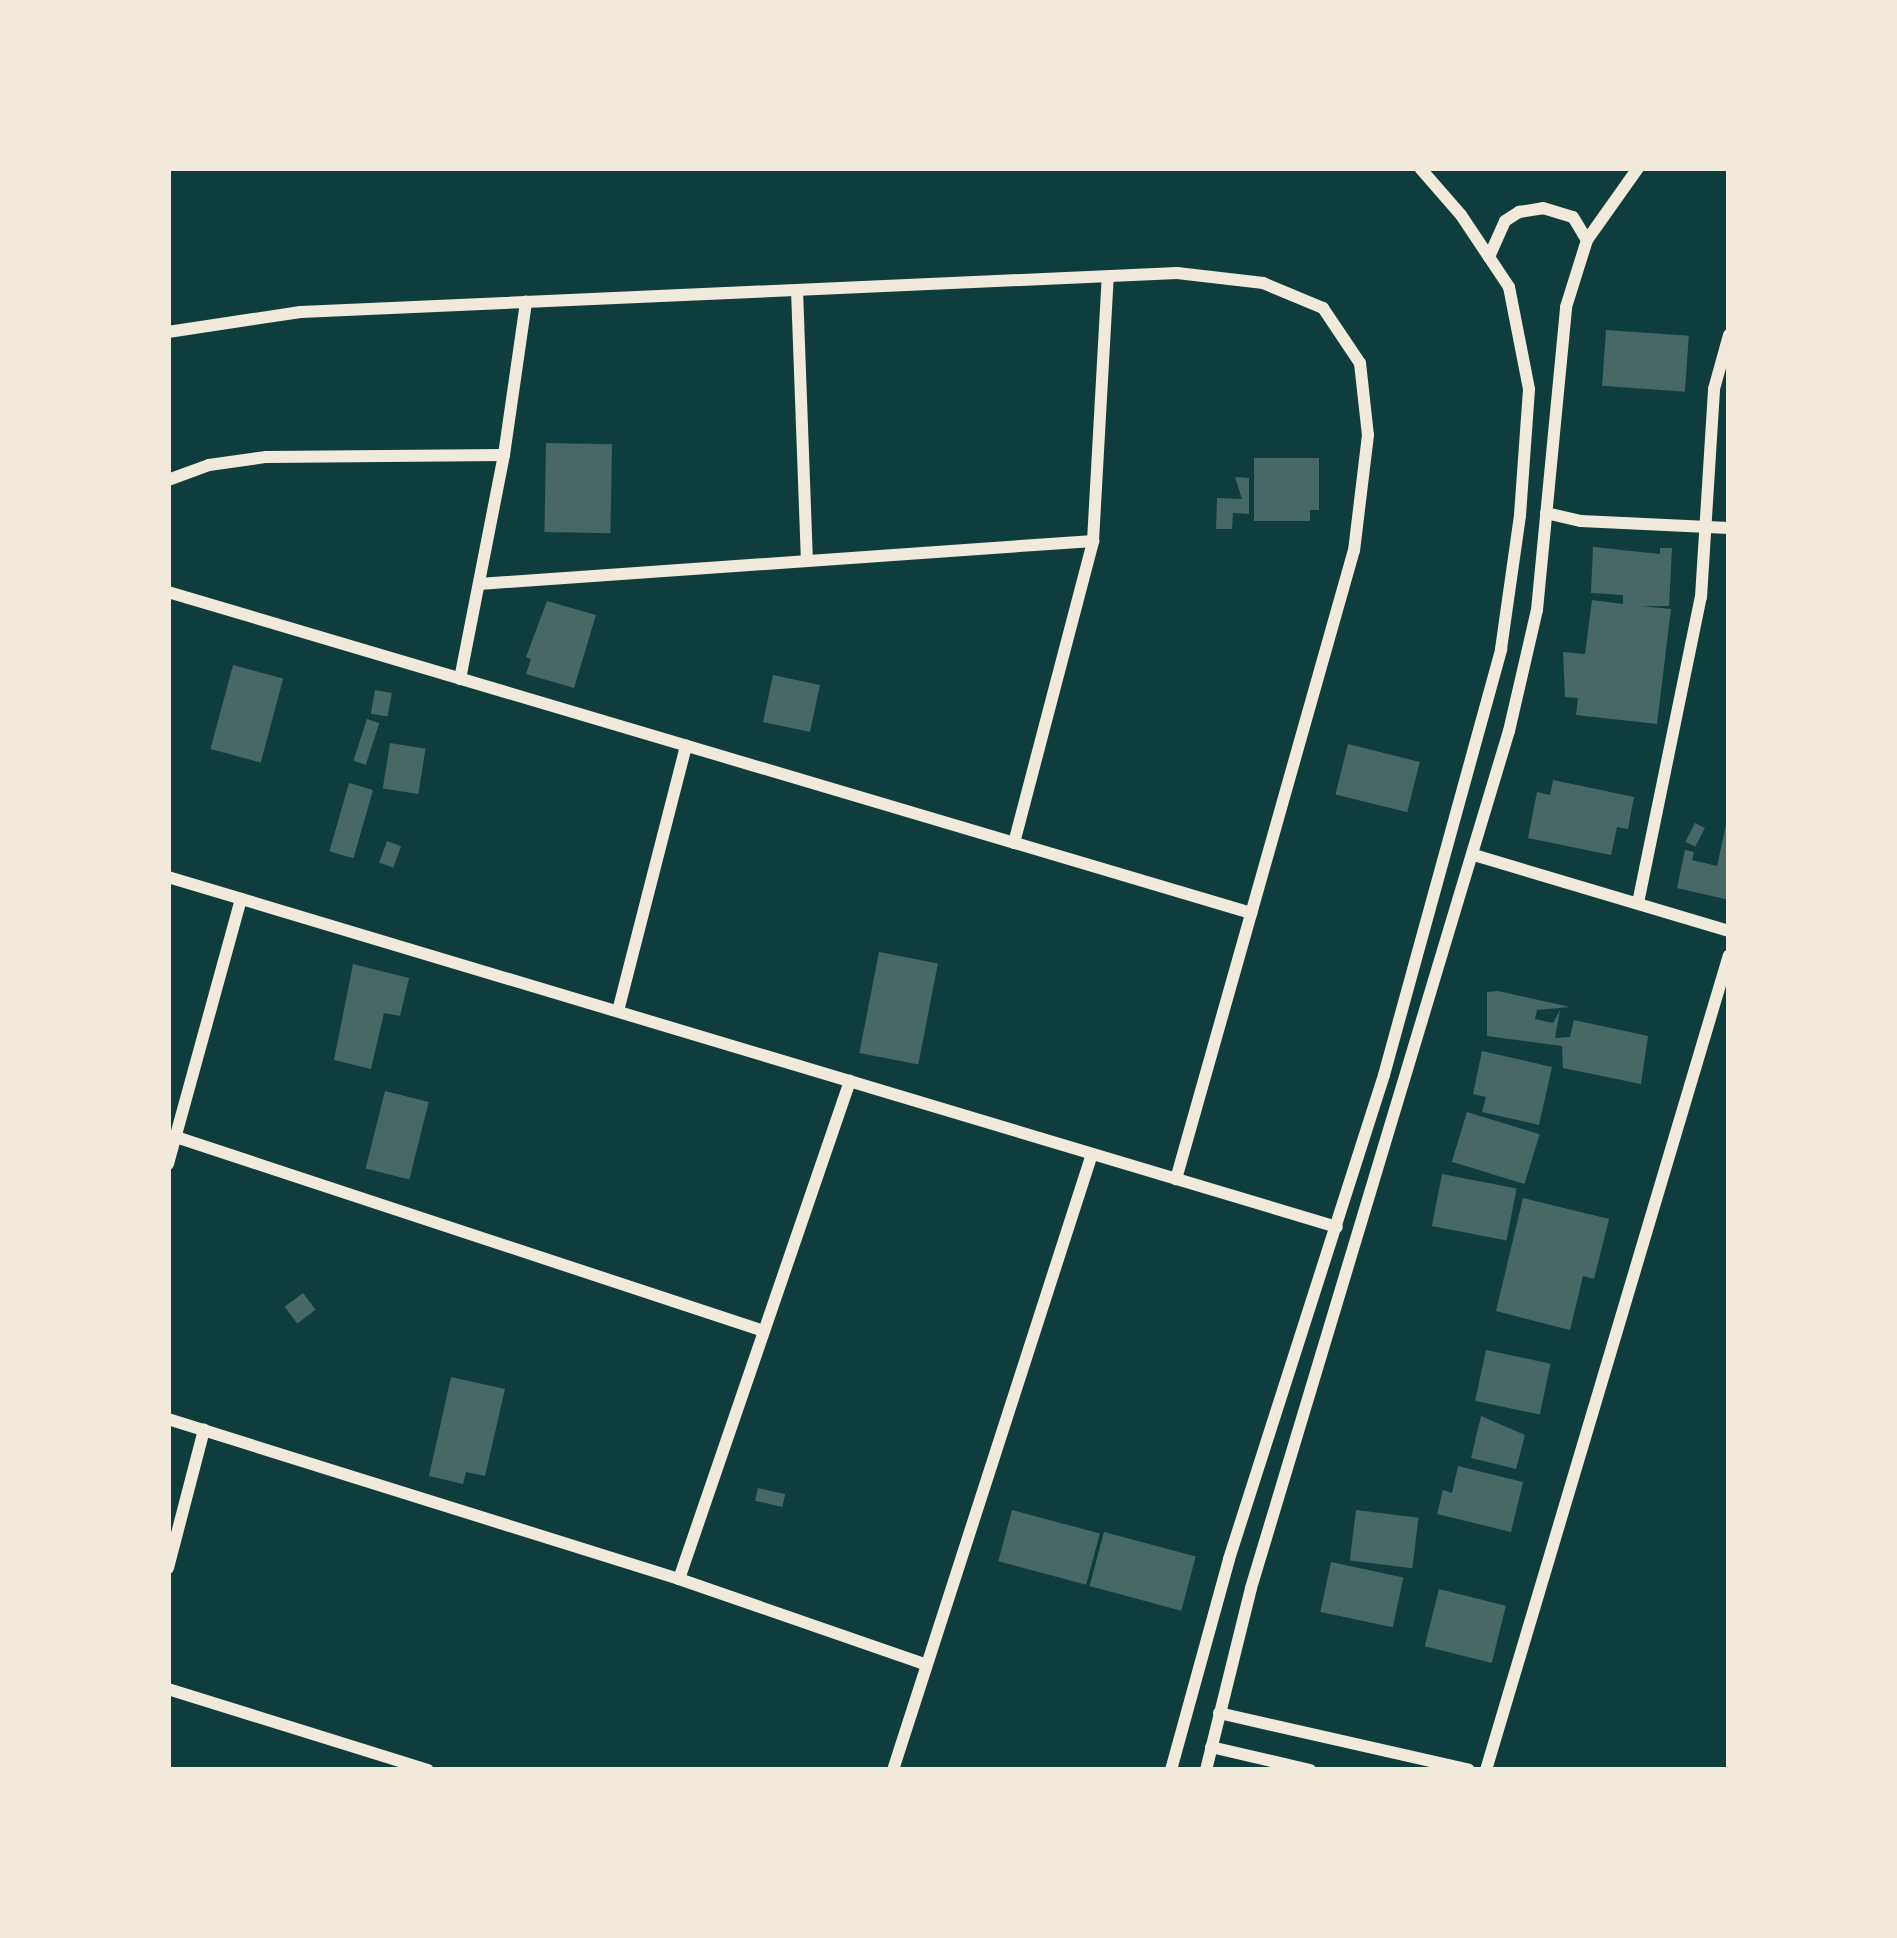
<!DOCTYPE html>
<style>
body{margin:0}
#map{position:relative;width:1897px;height:1938px;overflow:hidden;background:#0f3d3e;font-family:Ubuntu,sans-serif}
div>[style]{position:absolute}
.building>*{inset:0;background:#486865;transform-origin:0 0}
.minor>*{height:12px;margin:-6px;padding:0 6px;transform-origin:6px;border-radius:6px;background:#f1e9da}
span{translate:-50% -50%;white-space:nowrap;text-align:center;line-height:1.15;-webkit-text-stroke:12px #f1e9da;paint-order:stroke}
.frame{position:absolute;inset:0;border:171px solid #f1e9da;pointer-events:none}
</style>
<div id="map">
<div class="building">
<i style="left:1606px;top:330px;width:83px;height:56px;rotate:4deg"></i>
<i style="left:546px;top:443px;width:66px;height:89px;rotate:1deg"></i>
<i style="clip-path:polygon(1254px 458px,1319px 458px,1319px 510px,1310px 510px,1310px 521px,1254px 521px)"></i>
<i style="clip-path:polygon(1235px 477px,1249px 478px,1249px 514px,1233px 513px,1232px 529px,1216px 529px,1217px 498px,1242px 499px)"></i>
<i style="clip-path:polygon(1593px 547px,1660px 554px,1660px 548px,1672px 548px,1669px 606px,1641px 606px,1671px 609px,1657px 724px,1576px 715px,1578px 698px,1565px 697px,1563px 652px,1585px 654px,1592px 600px,1623px 604px,1623px 595px,1591px 593px)"></i>
<i style="clip-path:polygon(547px 601px,596px 615px,574px 688px,526px 674px,531px 659px,526px 657px)"></i>
<i style="left:233px;top:665px;width:52px;height:87px;rotate:15deg"></i>
<i style="left:773px;top:675px;width:48px;height:48px;rotate:12deg"></i>
<i style="left:375px;top:690px;width:17px;height:24px;rotate:10deg"></i>
<i style="left:367px;top:719px;width:13px;height:44px;rotate:18deg"></i>
<i style="left:390px;top:743px;width:36px;height:46px;rotate:9deg"></i>
<i style="left:1348px;top:744px;width:74px;height:52px;rotate:14deg"></i>
<i style="clip-path:polygon(1553px 780px,1634px 797px,1628px 829px,1617px 827px,1611px 855px,1528px 838px,1537px 792px,1550px 795px)"></i>
<i style="left:349px;top:783px;width:25px;height:71px;rotate:16deg"></i>
<i style="clip-path:polygon(1727px 820px,1729px 900px,1677px 888px,1685px 850px,1694px 852px,1692px 860px,1717px 866px)"></i>
<i style="left:1695px;top:823px;width:11px;height:21px;rotate:27deg"></i>
<i style="left:387px;top:841px;width:15px;height:23px;rotate:20deg"></i>
<i style="left:879px;top:952px;width:60px;height:103px;rotate:11deg"></i>
<i style="clip-path:polygon(353px 964px,409px 978px,400px 1016px,384px 1013px,371px 1069px,334px 1060px)"></i>
<i style="clip-path:polygon(1498px 991px,1570px 1007px,1537px 1010px,1535px 1019px,1553px 1023px,1560px 1010px,1555px 1038px,1570px 1037px,1574px 1020px,1648px 1036px,1641px 1084px,1563px 1068px,1562px 1046px,1487px 1036px,1487px 992px)"></i>
<i style="clip-path:polygon(1482px 1051px,1552px 1067px,1539px 1125px,1482px 1112px,1486px 1097px,1473px 1094px)"></i>
<i style="left:385px;top:1091px;width:45px;height:80px;rotate:14deg"></i>
<i style="left:1467px;top:1112px;width:76px;height:52px;rotate:17deg"></i>
<i style="left:1442px;top:1174px;width:76px;height:53px;rotate:11deg"></i>
<i style="clip-path:polygon(1523px 1198px,1609px 1219px,1594px 1279px,1583px 1276px,1570px 1330px,1496px 1311px)"></i>
<i style="left:303px;top:1293px;width:21px;height:23px;rotate:53deg"></i>
<i style="left:1486px;top:1350px;width:66px;height:52px;rotate:12deg"></i>
<i style="clip-path:polygon(451px 1377px,505px 1389px,485px 1476px,466px 1472px,463px 1484px,429px 1476px)"></i>
<i style="clip-path:polygon(1481px 1416px,1525px 1435px,1516px 1469px,1471px 1458px)"></i>
<i style="clip-path:polygon(1458px 1466px,1523px 1482px,1511px 1532px,1437px 1514px,1443px 1490px,1452px 1493px)"></i>
<i style="left:758px;top:1488px;width:28px;height:13px;rotate:13deg"></i>
<i style="left:1012px;top:1510px;width:91px;height:53px;rotate:15deg"></i>
<i style="left:1356px;top:1510px;width:63px;height:51px;rotate:7deg"></i>
<i style="left:1104px;top:1532px;width:95px;height:56px;rotate:15deg"></i>
<i style="left:1331px;top:1562px;width:74px;height:51px;rotate:12deg"></i>
<i style="left:1439px;top:1589px;width:69px;height:59px;rotate:14deg"></i>
</div>
<div class="minor">
<i style="left:1489px;top:257px;width:39px;rotate:-66deg"></i>
<i style="left:1505px;top:221px;width:17px;rotate:-33deg"></i>
<i style="left:1519px;top:212px;width:24px;rotate:-9deg"></i>
<i style="left:1543px;top:208px;width:31px;rotate:17deg"></i>
<i style="left:1573px;top:217px;width:27px;rotate:59deg"></i>
<i style="left:797px;top:290px;width:271px;rotate:87.9deg"></i>
<i style="left:168px;top:332px;width:134px;rotate:-8.6deg"></i>
<i style="left:301px;top:312px;width:877px;rotate:-2.55deg"></i>
<i style="left:1177px;top:273px;width:87px;rotate:6.6deg"></i>
<i style="left:1263px;top:283px;width:65px;rotate:22.6deg"></i>
<i style="left:1323px;top:308px;width:66px;rotate:56.1deg"></i>
<i style="left:1360px;top:363px;width:72px;rotate:83.7deg"></i>
<i style="left:1368px;top:435px;width:116px;rotate:96.9deg"></i>
<i style="left:1354px;top:550px;width:654px;rotate:105.8deg"></i>
<i style="left:168px;top:480px;width:44px;rotate:-20.1deg"></i>
<i style="left:209px;top:465px;width:58px;rotate:-8deg"></i>
<i style="left:266px;top:457px;width:238px;rotate:-0.5deg"></i>
<i style="left:1546px;top:513px;width:36px;rotate:13deg"></i>
<i style="left:1581px;top:521px;width:148px;rotate:2.7deg"></i>
<i style="left:479px;top:584px;width:616px;rotate:-4.01deg"></i>
<i style="left:168px;top:592px;width:1130px;rotate:16.51deg"></i>
<i style="left:460px;top:679px;width:228px;rotate:-78.9deg"></i>
<i style="left:504px;top:455px;width:155px;rotate:-81.8deg"></i>
<i style="left:1014px;top:843px;width:312px;rotate:-75.3deg"></i>
<i style="left:1093px;top:541px;width:265px;rotate:-86.8deg"></i>
<i style="left:1474px;top:855px;width:266px;rotate:16.6deg"></i>
<i style="left:168px;top:877px;width:1220px;rotate:16.67deg"></i>
<i style="left:1638px;top:903px;width:312px;rotate:-78.4deg"></i>
<i style="left:1701px;top:597px;width:208px;rotate:-86.4deg"></i>
<i style="left:1714px;top:389px;width:56px;rotate:-74.5deg"></i>
<i style="left:618px;top:1011px;width:274px;rotate:-75.6deg"></i>
<i style="left:176px;top:1137px;width:619px;rotate:18.26deg"></i>
<i style="left:168px;top:1164px;width:275px;rotate:-74.6deg"></i>
<i style="left:168px;top:1419px;width:535px;rotate:17.39deg"></i>
<i style="left:679px;top:1579px;width:260px;rotate:19.1deg"></i>
<i style="left:168px;top:1568px;width:143px;rotate:-75.4deg"></i>
<i style="left:679px;top:1579px;width:527px;rotate:-71.05deg"></i>
<i style="left:168px;top:1689px;width:272px;rotate:17.3deg"></i>
<i style="left:1219px;top:1713px;width:256px;rotate:12.8deg"></i>
<i style="left:1211px;top:1747px;width:102px;rotate:13.1deg"></i>
<i style="left:893px;top:1770px;width:647px;rotate:-72.1deg"></i>
<i style="left:1171px;top:1770px;width:219px;rotate:-74.6deg"></i>
<i style="left:1229px;top:1559px;width:508px;rotate:-72.24deg"></i>
<i style="left:1384px;top:1075px;width:442px;rotate:-74.6deg"></i>
<i style="left:1501px;top:649px;width:135px;rotate:-81.9deg"></i>
<i style="left:1520px;top:515px;width:126px;rotate:-85.9deg"></i>
<i style="left:1529px;top:389px;width:104px;rotate:-101.1deg"></i>
<i style="left:1509px;top:287px;width:87px;rotate:-123.7deg"></i>
<i style="left:1461px;top:215px;width:62px;rotate:-131.1deg"></i>
<i style="left:1206px;top:1770px;width:187px;rotate:-76.1deg"></i>
<i style="left:1251px;top:1588px;width:895px;rotate:-73.25deg"></i>
<i style="left:1509px;top:731px;width:124px;rotate:-77deg"></i>
<i style="left:1537px;top:610px;width:304px;rotate:-84.5deg"></i>
<i style="left:1566px;top:307px;width:70px;rotate:-72.6deg"></i>
<i style="left:1587px;top:240px;width:88px;rotate:-54.7deg"></i>
<i style="left:1486px;top:1770px;width:850px;rotate:-73.4deg"></i>
</div>
<div class="frame"></div>
</div>
